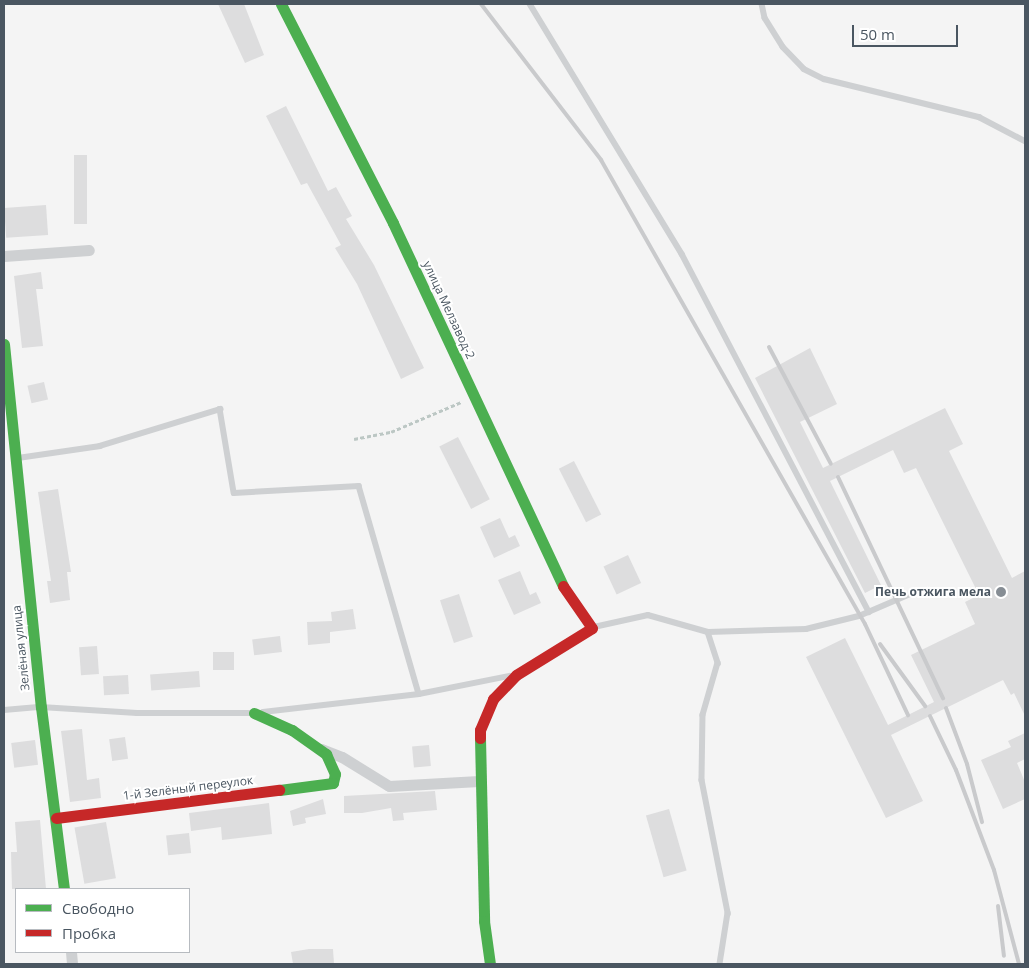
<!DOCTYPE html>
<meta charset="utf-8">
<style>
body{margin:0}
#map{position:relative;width:1029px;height:968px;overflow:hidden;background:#f4f4f4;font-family:"Open Sans",sans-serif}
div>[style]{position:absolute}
.building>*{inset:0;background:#ddddde;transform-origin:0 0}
.path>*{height:2.5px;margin-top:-1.25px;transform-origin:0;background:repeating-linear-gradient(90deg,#bcc7c4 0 4px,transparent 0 6.5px)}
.lane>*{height:5.5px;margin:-2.75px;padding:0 2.75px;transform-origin:2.75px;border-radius:2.75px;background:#ced0d2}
.street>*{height:11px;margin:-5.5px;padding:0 5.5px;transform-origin:5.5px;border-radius:5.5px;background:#ced0d2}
.fast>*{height:11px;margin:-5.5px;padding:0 5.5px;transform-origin:5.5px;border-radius:5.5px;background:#4caf50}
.jam>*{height:11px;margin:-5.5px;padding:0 5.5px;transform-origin:5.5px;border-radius:5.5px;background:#c62828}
.rail>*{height:4px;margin:-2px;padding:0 2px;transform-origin:2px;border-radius:2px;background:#c9cacc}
.dots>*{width:14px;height:14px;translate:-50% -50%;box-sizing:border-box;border:2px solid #fff;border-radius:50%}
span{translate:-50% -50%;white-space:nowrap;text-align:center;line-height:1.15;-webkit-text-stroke:4px #fff;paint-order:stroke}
.street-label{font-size:12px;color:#4a5661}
.poi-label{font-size:12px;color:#4a5661;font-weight:700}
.right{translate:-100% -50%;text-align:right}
.frame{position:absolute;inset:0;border:5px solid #4a5661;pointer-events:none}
.legend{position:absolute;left:15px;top:888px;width:175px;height:65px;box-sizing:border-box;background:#fff;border:1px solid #b7bbc0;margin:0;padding:6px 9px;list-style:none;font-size:15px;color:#4a5661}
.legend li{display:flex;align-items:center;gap:10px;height:25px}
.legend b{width:25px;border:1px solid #b7bbc0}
.scale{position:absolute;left:852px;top:25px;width:106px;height:22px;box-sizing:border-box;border:2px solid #4a5661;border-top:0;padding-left:6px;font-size:15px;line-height:18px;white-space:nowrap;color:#4a5661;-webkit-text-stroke:4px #fff;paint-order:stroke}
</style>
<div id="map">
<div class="building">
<i style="clip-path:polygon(218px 4px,244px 4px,264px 55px,245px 63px)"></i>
<i style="clip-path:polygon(286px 106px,328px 191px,336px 187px,352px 216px,346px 219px,374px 265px,424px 368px,401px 379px,357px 284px,335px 248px,341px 245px,307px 183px,301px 185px,266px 116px)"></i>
<i style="left:74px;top:155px;width:13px;height:69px"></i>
<i style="left:46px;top:205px;width:30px;height:42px;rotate:86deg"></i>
<i style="clip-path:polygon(41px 272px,43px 289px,36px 289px,43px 346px,22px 348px,14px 276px)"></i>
<i style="clip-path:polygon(810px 348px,837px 404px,800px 422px,823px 468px,945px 408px,963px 444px,949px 451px,1012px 578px,1025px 571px,1025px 716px,1014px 693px,1011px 695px,1003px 680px,891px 735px,923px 801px,886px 818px,806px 657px,845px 638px,888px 725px,934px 702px,911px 655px,975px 624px,965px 602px,979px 595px,916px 468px,904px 473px,893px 450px,830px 481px,881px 585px,865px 593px,755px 378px)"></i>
<i style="left:44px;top:382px;width:18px;height:17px;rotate:77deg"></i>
<i style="left:458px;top:437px;width:70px;height:21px;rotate:63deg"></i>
<i style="left:574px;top:461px;width:60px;height:17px;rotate:63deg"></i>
<i style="clip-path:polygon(58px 489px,71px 572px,67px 572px,70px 600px,50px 603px,47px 581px,51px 581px,38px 492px)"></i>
<i style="clip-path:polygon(500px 518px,509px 538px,515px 535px,520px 546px,494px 558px,480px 527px)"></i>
<i style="left:628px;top:555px;width:31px;height:27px;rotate:65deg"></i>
<i style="clip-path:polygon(520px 571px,530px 595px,536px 592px,541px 603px,514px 615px,498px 580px)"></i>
<i style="left:459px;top:594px;width:45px;height:20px;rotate:72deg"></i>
<i style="clip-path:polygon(353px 609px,356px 629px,330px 632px,330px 643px,308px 645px,307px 622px,332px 621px,331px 612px)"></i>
<i style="left:280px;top:636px;width:16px;height:28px;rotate:83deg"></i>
<i style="left:97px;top:646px;width:28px;height:18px;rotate:86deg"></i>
<i style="left:213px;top:652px;width:21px;height:18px"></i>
<i style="left:199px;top:671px;width:16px;height:49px;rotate:86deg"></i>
<i style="left:128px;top:675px;width:19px;height:25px;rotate:87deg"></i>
<i style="clip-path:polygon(82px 729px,87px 780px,99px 778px,101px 798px,70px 802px,61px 731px)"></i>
<i style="clip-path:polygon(1025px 733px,1025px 759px,1017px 763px,1025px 782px,1025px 799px,1003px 809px,981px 760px,1011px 747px,1008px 741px)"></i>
<i style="left:125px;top:737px;width:22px;height:16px;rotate:82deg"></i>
<i style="left:35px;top:740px;width:25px;height:24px;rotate:83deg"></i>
<i style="left:429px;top:745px;width:21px;height:17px;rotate:85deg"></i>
<i style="clip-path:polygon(435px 791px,437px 810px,403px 813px,404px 820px,393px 821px,391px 808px,362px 813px,344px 813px,344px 796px)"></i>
<i style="clip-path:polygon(323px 799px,326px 814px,305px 818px,306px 823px,293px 826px,290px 811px)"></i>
<i style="clip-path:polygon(269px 803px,272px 834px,222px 840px,221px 827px,191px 831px,189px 813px)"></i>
<i style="left:669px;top:809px;width:64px;height:24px;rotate:74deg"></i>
<i style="clip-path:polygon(40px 820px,46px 889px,12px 889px,11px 852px,17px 852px,15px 822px)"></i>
<i style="left:106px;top:822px;width:57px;height:32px;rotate:80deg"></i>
<i style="left:189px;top:833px;width:20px;height:23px;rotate:84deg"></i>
<i style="clip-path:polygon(309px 949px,333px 949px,334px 964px,293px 964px,291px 952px)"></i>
</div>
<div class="path">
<i style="left:354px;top:439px;width:38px;rotate:-11deg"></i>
<i style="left:391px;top:432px;width:76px;rotate:-23.2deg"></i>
</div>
<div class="lane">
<i style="left:530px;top:4px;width:293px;rotate:58.7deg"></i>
<i style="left:682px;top:254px;width:404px;rotate:62.4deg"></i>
<i style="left:762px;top:4px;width:14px;rotate:78deg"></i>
<i style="left:765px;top:18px;width:34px;rotate:58deg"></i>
<i style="left:783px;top:47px;width:30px;rotate:46deg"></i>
<i style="left:804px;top:69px;width:22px;rotate:27deg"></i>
<i style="left:824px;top:79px;width:160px;rotate:13.8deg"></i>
<i style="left:979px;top:117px;width:52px;rotate:27.6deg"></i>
<i style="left:18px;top:458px;width:83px;rotate:-8.3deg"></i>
<i style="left:100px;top:446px;width:126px;rotate:-17.1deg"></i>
<i style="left:220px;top:409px;width:85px;rotate:80.5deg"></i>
<i style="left:234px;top:493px;width:125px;rotate:-3.2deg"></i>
<i style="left:359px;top:486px;width:216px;rotate:73.9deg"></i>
<i style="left:594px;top:627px;width:55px;rotate:-12.5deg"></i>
<i style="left:648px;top:615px;width:62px;rotate:15.8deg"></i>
<i style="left:708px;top:632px;width:98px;rotate:-1.8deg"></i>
<i style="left:806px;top:629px;width:55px;rotate:-13.8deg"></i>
<i style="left:859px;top:616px;width:56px;rotate:-23.3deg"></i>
<i style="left:708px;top:632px;width:33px;rotate:72deg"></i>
<i style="left:718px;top:663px;width:54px;rotate:106.1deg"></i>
<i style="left:703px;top:715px;width:65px;rotate:90.9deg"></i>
<i style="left:702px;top:780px;width:136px;rotate:78.9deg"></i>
<i style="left:728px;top:913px;width:52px;rotate:98.9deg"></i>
<i style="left:4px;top:710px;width:37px;rotate:-5deg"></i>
<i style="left:41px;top:707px;width:96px;rotate:3.6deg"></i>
<i style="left:137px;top:713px;width:114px"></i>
<i style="left:263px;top:712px;width:157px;rotate:-6.6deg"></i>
<i style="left:419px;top:694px;width:92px;rotate:-11.3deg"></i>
</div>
<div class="street">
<i style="left:4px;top:256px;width:85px;rotate:-4deg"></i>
<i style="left:321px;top:749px;width:22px;rotate:21deg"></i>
<i style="left:342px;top:757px;width:55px;rotate:31.7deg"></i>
<i style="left:389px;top:786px;width:90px;rotate:-3.2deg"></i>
<i style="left:71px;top:952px;width:12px;rotate:85deg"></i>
</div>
<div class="fast">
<i style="left:281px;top:4px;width:246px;rotate:62.9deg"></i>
<i style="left:393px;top:223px;width:401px;rotate:64.9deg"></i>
<i style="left:4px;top:344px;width:365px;rotate:84.2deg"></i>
<i style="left:41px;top:707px;width:183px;rotate:82.8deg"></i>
<i style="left:254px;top:713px;width:42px;rotate:24.1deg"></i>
<i style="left:292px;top:730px;width:42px;rotate:35.2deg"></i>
<i style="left:326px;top:754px;width:22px;rotate:66deg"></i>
<i style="left:335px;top:774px;width:9px;rotate:103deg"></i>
<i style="left:333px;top:783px;width:54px;rotate:172.6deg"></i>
<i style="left:480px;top:738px;width:183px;rotate:88.7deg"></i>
<i style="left:484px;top:921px;width:43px;rotate:82.1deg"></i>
</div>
<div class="jam">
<i style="left:480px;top:738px;width:8px;rotate:-90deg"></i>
<i style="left:480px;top:730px;width:34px;rotate:-67deg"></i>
<i style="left:493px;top:699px;width:33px;rotate:-46deg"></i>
<i style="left:516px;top:675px;width:89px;rotate:-31.7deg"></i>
<i style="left:592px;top:628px;width:51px;rotate:-124.6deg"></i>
<i style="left:56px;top:818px;width:225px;rotate:-7.2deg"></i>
</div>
<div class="rail">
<i style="left:481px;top:4px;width:197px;rotate:52.4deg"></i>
<i style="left:601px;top:160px;width:534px;rotate:60.36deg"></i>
<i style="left:865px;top:624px;width:101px;rotate:64.7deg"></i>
<i style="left:769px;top:347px;width:132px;rotate:62.1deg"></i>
<i style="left:838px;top:477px;width:245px;rotate:64.6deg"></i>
<i style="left:880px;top:644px;width:77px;rotate:54deg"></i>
<i style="left:946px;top:708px;width:60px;rotate:69.4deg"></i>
<i style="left:967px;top:764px;width:60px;rotate:75.5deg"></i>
<i style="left:930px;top:716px;width:60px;rotate:64.3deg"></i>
<i style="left:956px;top:770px;width:107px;rotate:69.2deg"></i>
<i style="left:994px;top:870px;width:97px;rotate:75.1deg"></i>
<i style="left:998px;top:906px;width:50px;rotate:83.2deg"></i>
</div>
<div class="dots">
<i style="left:1001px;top:592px;background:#868d94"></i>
</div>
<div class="street-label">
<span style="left:449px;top:310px;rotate:65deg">улица Мелзавод-2</span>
<span style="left:21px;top:648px;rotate:-96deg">Зелёная улица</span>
<span style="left:188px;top:788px;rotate:-7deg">1-й Зелёный переулок</span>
</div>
<div class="poi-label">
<span class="right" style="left:991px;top:592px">Печь отжига мела</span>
</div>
<div class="frame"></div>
<ul class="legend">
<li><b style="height:6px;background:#4caf50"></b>Свободно</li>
<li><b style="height:6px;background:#c62828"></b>Пробка</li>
</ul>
<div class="scale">50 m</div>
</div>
